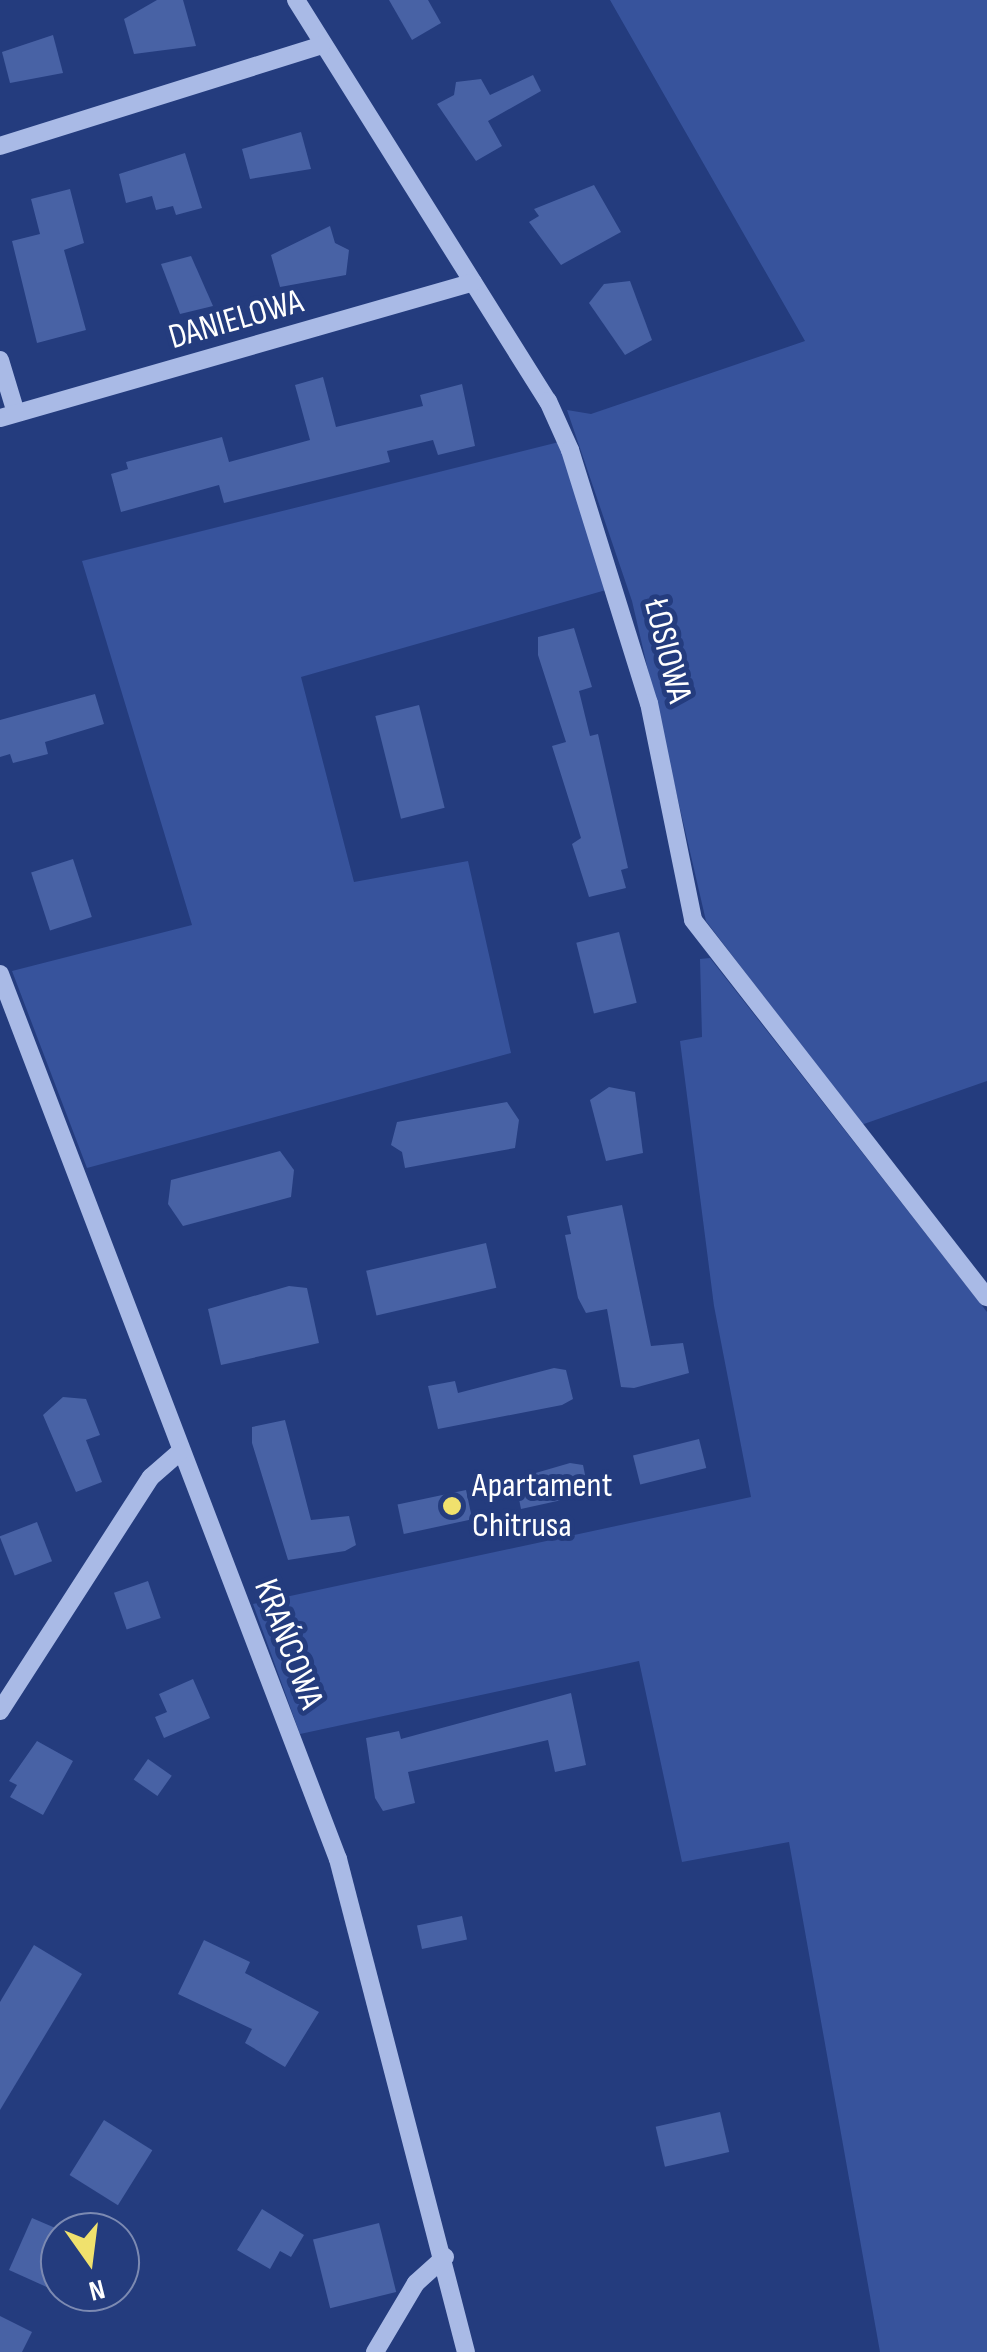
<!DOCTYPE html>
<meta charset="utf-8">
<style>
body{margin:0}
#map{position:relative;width:987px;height:2352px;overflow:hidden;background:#243c7e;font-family:"Sofia Sans Condensed",sans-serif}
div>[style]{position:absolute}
.green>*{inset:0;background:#37539c}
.building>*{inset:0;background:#4862a5;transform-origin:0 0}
.minor>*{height:18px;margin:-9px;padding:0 9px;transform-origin:9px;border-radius:9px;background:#a9bae6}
.dots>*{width:28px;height:28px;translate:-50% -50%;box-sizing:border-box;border:5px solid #243c7e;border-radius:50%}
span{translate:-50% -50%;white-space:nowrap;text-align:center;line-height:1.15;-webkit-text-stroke:10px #243c7e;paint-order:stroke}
.street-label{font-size:35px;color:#fff}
.poi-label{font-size:35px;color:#fff}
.left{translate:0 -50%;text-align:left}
.north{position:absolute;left:40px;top:2212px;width:100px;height:100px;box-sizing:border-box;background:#243c7e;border:2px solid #7c8ab2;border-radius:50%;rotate:166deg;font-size:28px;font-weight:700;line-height:40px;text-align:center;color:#fff}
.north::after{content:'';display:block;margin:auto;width:35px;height:45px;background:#f0e16d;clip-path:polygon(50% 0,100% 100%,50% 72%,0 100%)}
</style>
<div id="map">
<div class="green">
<i style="clip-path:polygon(610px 0,987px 0,987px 1081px,861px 1125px,706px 921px,632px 601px,567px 410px,591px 414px,805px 341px)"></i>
<i style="clip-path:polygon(559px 442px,606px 590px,301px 677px,354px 882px,468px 861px,511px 1053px,87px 1168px,12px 971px,192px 925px,82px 561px)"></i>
<i style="clip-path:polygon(710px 958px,987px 1312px,987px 2352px,880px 2352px,789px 1842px,682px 1862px,639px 1661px,300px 1734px,253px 1604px,751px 1497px,714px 1306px,680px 1041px,702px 1037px,700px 959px)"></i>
</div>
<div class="building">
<i style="clip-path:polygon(157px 0,183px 0,196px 46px,134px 54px,124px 19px)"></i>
<i style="clip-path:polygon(389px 0,428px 0,441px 23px,412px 40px)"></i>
<i style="clip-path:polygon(53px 35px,63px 73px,10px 83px,2px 52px)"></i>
<i style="clip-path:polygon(533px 75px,541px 91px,488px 121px,502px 146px,476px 161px,437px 104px,454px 95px,456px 82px,481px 79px,490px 95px)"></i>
<i style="clip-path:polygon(301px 132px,311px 169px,250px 179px,242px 149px)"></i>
<i style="clip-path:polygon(185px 153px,202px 208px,176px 215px,173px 206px,156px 210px,152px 196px,126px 203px,119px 174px)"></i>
<i style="clip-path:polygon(594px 185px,621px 232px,561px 265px,529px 222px,539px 216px,534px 209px)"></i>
<i style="clip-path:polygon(70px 189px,84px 243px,64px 250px,86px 330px,37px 343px,12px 241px,40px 234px,31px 199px)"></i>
<i style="clip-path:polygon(330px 226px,335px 243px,349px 250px,346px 275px,280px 287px,271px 255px)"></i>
<i style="clip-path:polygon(191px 256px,213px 306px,180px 314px,161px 264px)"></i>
<i style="clip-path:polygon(630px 281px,652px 340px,625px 355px,589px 303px,604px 284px)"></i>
<i style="clip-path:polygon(323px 377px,336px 427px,423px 406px,420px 395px,462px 384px,475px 446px,438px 455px,433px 440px,387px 451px,390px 462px,224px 503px,219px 485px,121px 512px,111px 474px,128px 469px,126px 462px,222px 437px,229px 462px,310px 440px,295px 385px)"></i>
<i style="clip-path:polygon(574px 628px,592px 687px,579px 691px,590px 736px,598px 734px,628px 868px,621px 870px,626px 888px,589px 897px,572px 844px,581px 838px,552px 746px,566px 742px,538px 655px,538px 637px)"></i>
<i style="clip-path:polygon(95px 694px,104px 724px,45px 742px,48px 754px,13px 763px,10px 754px,0 757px,0 720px)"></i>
<i style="left:419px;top:705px;width:106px;height:45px;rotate:76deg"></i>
<i style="left:73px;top:859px;width:61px;height:44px;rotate:72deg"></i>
<i style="left:619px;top:932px;width:73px;height:44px;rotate:76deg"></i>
<i style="clip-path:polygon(609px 1087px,635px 1092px,643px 1153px,606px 1161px,590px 1100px)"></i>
<i style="clip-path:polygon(507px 1102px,519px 1120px,515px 1148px,405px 1168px,402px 1152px,391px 1145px,397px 1122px)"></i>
<i style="clip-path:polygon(280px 1151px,294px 1170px,291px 1197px,183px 1226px,168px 1204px,171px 1180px)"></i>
<i style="clip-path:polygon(622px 1205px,651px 1346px,683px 1343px,689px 1373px,634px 1388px,621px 1387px,607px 1309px,586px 1313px,578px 1298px,565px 1235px,571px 1234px,567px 1216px)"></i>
<i style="left:486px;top:1243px;width:46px;height:123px;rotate:77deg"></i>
<i style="clip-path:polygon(289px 1286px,307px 1288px,319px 1343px,221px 1365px,208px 1309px)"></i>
<i style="clip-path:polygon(554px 1368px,566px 1370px,573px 1399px,562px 1405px,438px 1429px,428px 1386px,455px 1381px,458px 1393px)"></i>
<i style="clip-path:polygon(63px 1397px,86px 1399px,100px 1435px,86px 1440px,102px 1482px,76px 1492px,43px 1415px)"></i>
<i style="clip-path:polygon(285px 1420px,311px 1520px,349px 1516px,356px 1545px,345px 1551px,288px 1560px,252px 1443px,252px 1427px)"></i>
<i style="left:699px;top:1439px;width:30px;height:68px;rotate:76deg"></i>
<i style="clip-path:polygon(570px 1463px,583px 1465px,589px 1494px,521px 1509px,515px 1479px)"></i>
<i style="left:466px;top:1490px;width:30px;height:70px;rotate:78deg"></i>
<i style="left:37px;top:1522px;width:42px;height:40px;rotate:69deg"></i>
<i style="left:148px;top:1581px;width:39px;height:36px;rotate:71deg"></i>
<i style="clip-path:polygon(193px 1679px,210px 1718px,164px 1738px,155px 1717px,167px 1712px,159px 1694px)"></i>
<i style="clip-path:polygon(571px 1693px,586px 1765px,555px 1772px,548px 1740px,408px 1772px,415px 1803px,383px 1811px,375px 1798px,366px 1738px,399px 1731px,401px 1739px)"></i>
<i style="clip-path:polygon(37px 1741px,73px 1761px,43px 1815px,10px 1797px,17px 1785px,9px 1781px)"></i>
<i style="left:148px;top:1759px;width:29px;height:25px;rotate:35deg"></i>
<i style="left:462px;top:1916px;width:24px;height:46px;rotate:78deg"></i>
<i style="clip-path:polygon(204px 1940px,250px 1962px,245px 1973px,319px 2012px,285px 2067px,245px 2043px,252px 2029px,178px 1994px)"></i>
<i style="clip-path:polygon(34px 1945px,82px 1974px,0 2110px,0 2002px)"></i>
<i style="left:720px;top:2112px;width:41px;height:66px;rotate:77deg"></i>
<i style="left:104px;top:2120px;width:57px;height:65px;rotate:32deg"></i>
<i style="clip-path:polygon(262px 2209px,304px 2235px,291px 2257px,280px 2251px,270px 2269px,237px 2250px)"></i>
<i style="clip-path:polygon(32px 2218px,60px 2230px,60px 2293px,9px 2270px)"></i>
<i style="left:379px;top:2223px;width:71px;height:68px;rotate:76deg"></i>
<i style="clip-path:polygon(0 2316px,32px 2332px,22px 2352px,0 2352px)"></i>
</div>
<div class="minor">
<i style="left:296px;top:0;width:474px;rotate:57.9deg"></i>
<i style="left:548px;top:401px;width:54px;rotate:65.8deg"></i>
<i style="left:570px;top:450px;width:265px;rotate:72.7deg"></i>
<i style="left:649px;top:703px;width:221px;rotate:78.5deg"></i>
<i style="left:693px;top:920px;width:478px;rotate:52.1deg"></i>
<i style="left:0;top:146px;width:337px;rotate:-17.4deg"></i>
<i style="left:0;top:360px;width:55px;rotate:73.2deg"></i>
<i style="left:0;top:418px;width:492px;rotate:-16deg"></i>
<i style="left:0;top:974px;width:947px;rotate:69.1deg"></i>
<i style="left:338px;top:1859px;width:509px;rotate:75.45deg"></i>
<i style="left:0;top:1711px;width:278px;rotate:-57.2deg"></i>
<i style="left:151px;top:1477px;width:38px;rotate:-41deg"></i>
<i style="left:375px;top:2352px;width:80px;rotate:-59.3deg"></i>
<i style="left:416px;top:2283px;width:39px;rotate:-42deg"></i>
</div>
<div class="dots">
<i style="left:452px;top:1506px;background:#f0e16d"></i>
</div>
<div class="street-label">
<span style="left:236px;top:320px;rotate:-16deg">DANIELOWA</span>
<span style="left:667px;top:651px;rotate:76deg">ŁOSIOWA</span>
<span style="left:288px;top:1644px;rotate:69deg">KRAŃCOWA</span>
</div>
<div class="poi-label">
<span class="left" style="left:472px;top:1506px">Apartament<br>Chitrusa</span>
</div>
<div class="north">N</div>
</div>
